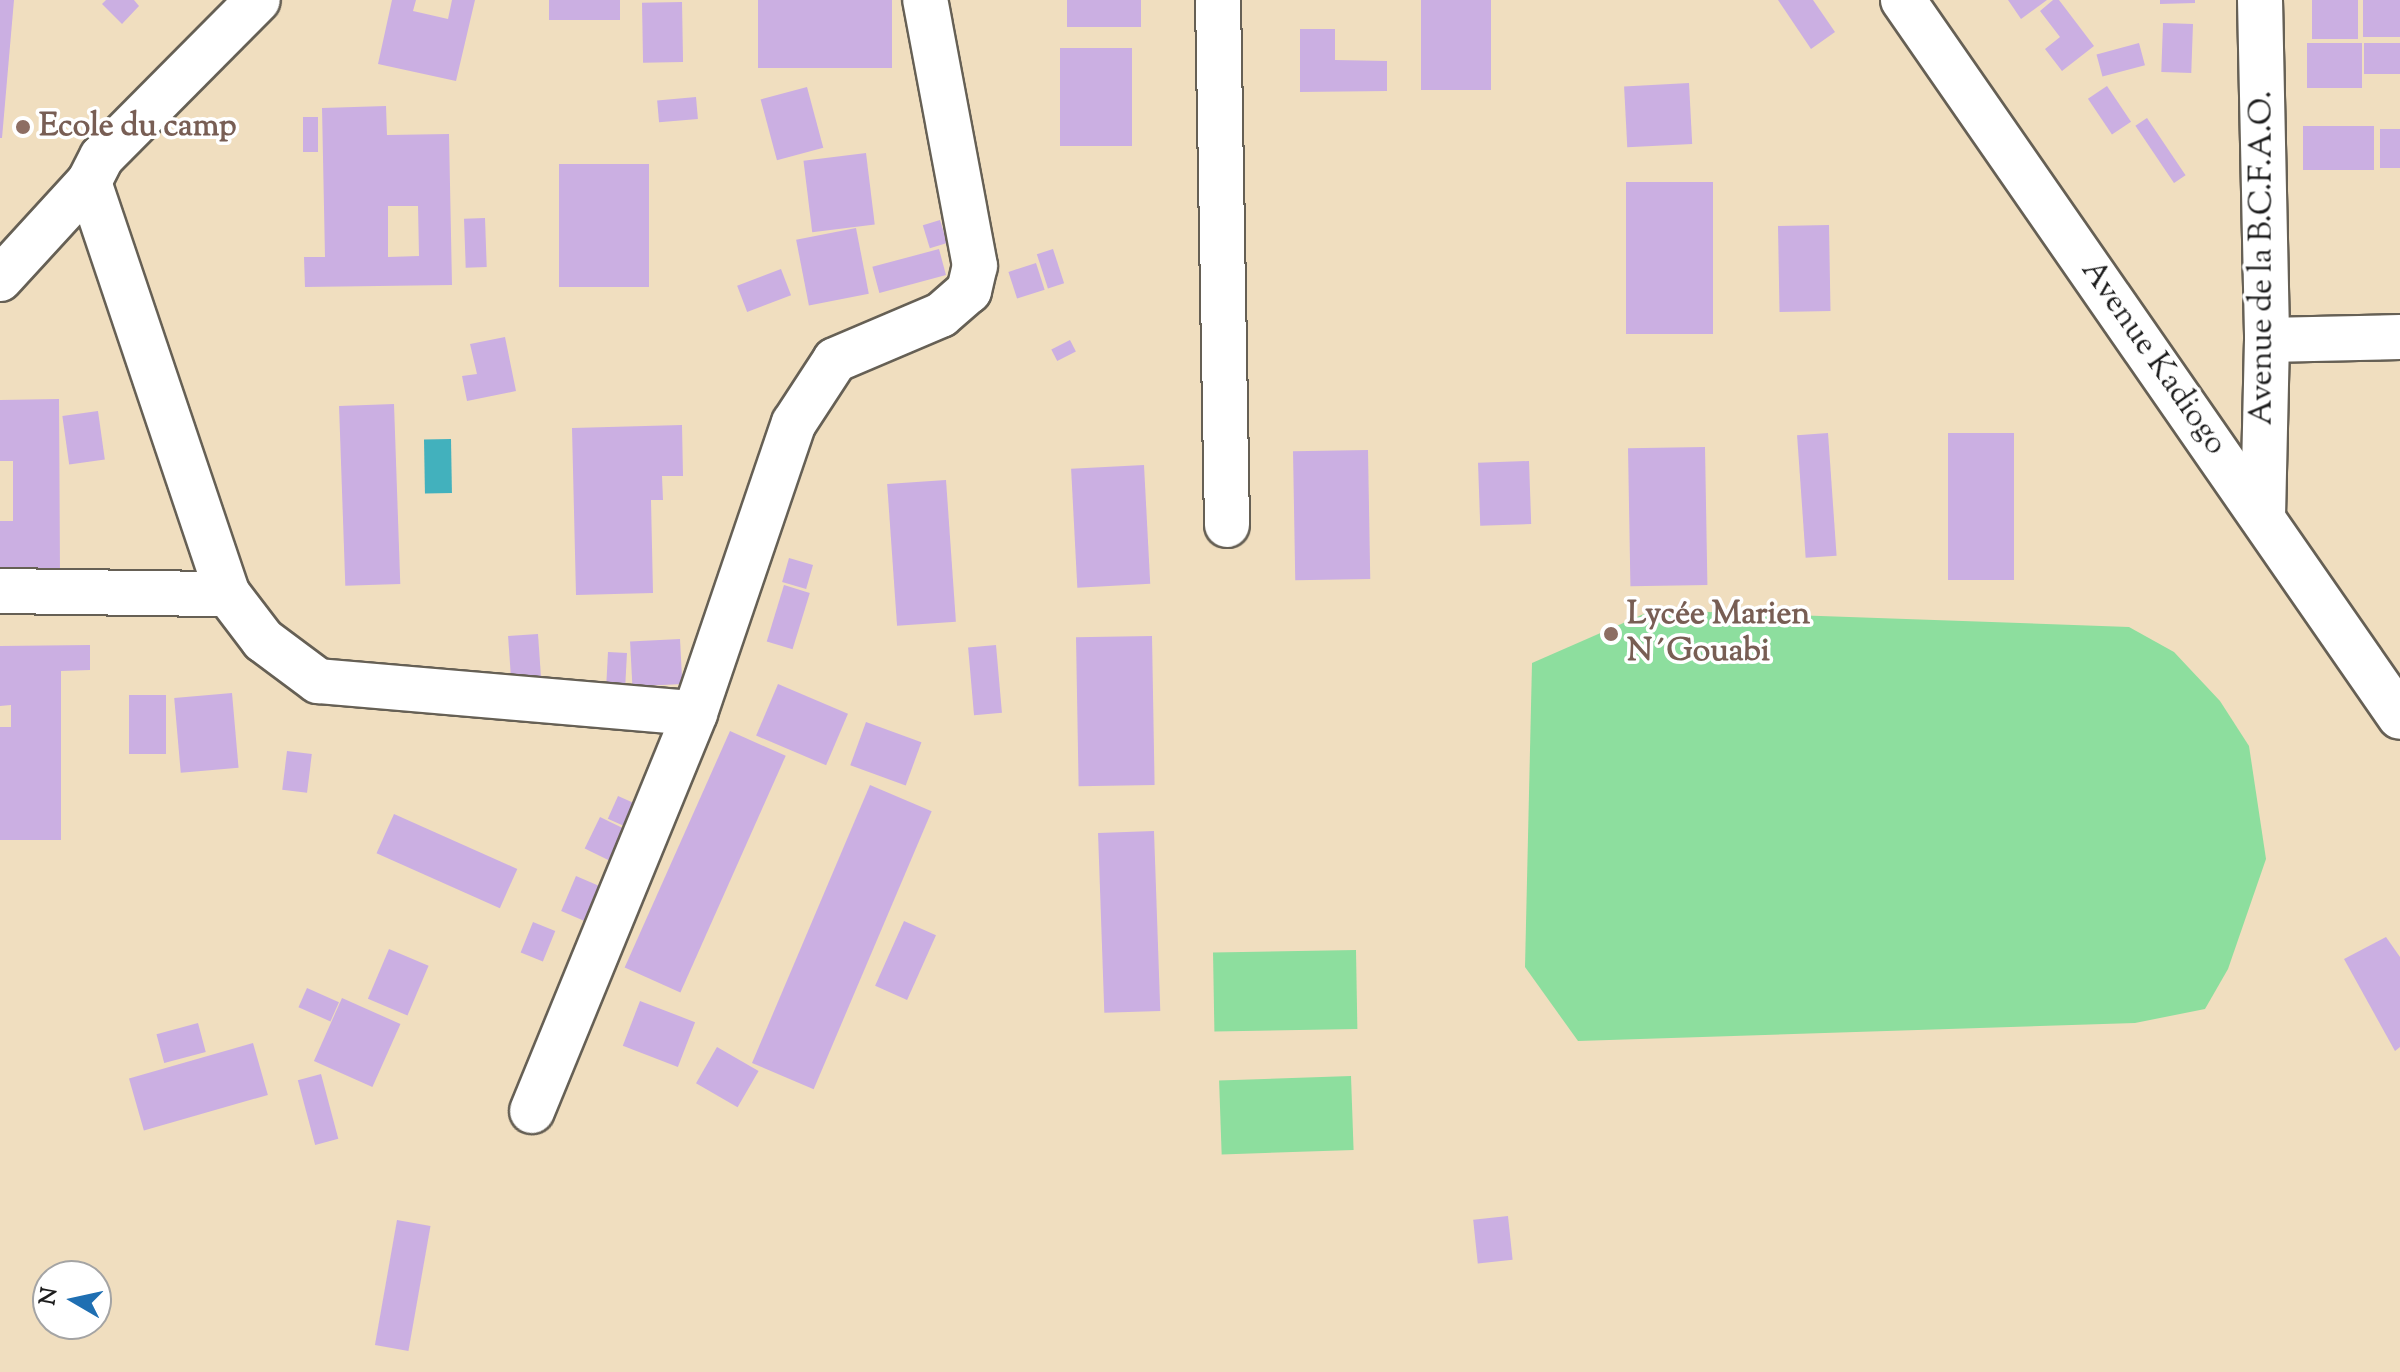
<!DOCTYPE html>
<meta charset="utf-8">
<style>
body{margin:0}
#map{position:relative;width:2400px;height:1372px;overflow:hidden;background:#f0debf;font-family:"Sorts Mill Goudy",serif}
div>[style]{position:absolute}
.green>*{inset:0;background:#8dde9e;transform-origin:0 0}
.water>*{inset:0;background:#42b1bd;transform-origin:0 0}
.building>*{inset:0;background:#cbafe2;transform-origin:0 0}
.roads{filter:drop-shadow(2px 0 #666055) drop-shadow(-2px 0 #666055) drop-shadow(0 2px #666055) drop-shadow(0 -2px #666055)}
.minor>*{height:44px;margin:-22px;padding:0 22px;transform-origin:22px;border-radius:22px;background:#fff}
.major>*{height:44px;margin:-22px;padding:0 22px;transform-origin:22px;border-radius:22px;background:#fff}
.highway>*{height:44px;margin:-22px;padding:0 22px;transform-origin:22px;border-radius:22px;background:#fff}
.dots>*{width:22px;height:22px;translate:-50% -50%;box-sizing:border-box;border:4px solid #fff;border-radius:50%}
span{translate:-50% -50%;white-space:nowrap;text-align:center;line-height:1.15;-webkit-text-stroke:7px #fff;paint-order:stroke}
.education-label{font-size:32px;color:#785e54;font-weight:700}
.left{translate:0 -50%;text-align:left}
.street-label{font-size:32px;color:#1c1c1c}
.north{position:absolute;left:32px;top:1260px;width:80px;height:80px;box-sizing:border-box;background:#fff;border:2px solid #a4a4a4;border-radius:50%;rotate:279deg;font-size:22px;font-weight:700;line-height:32px;text-align:center;color:#1c1c1c}
.north::after{content:'';display:block;margin:auto;width:28px;height:36px;background:#1f6fb2;clip-path:polygon(50% 0,100% 100%,50% 72%,0 100%)}
</style>
<div id="map">
<div class="green">
<i style="clip-path:polygon(1653px 610px,2129px 627px,2174px 652px,2220px 701px,2249px 746px,2266px 859px,2228px 969px,2205px 1009px,2135px 1023px,1578px 1041px,1525px 967px,1532px 663px)"></i>
<i style="left:1356px;top:950px;width:79px;height:143px;rotate:89deg"></i>
<i style="left:1351px;top:1076px;width:74px;height:132px;rotate:88deg"></i>
</div>
<div class="water">
<i style="left:451px;top:439px;width:54px;height:27px;rotate:89deg"></i>
</div>
<div class="building">
<i style="clip-path:polygon(0 0,14px 0,2px 138px,0 138px)"></i>
<i style="clip-path:polygon(106px 0,134px 0,139px 6px,122px 24px,102px 4px)"></i>
<i style="clip-path:polygon(392px 0,416px 0,413px 11px,448px 19px,452px 0,475px 0,456px 81px,378px 64px)"></i>
<i style="left:549px;top:0;width:71px;height:20px"></i>
<i style="left:758px;top:0;width:134px;height:68px"></i>
<i style="left:1067px;top:0;width:74px;height:27px"></i>
<i style="left:1421px;top:0;width:70px;height:90px"></i>
<i style="clip-path:polygon(1778px 0,1813px 0,1835px 32px,1811px 49px)"></i>
<i style="clip-path:polygon(2008px 0,2047px 0,2021px 19px)"></i>
<i style="clip-path:polygon(2053px 0,2059px 0,2094px 46px,2062px 71px,2045px 49px,2060px 37px,2040px 11px)"></i>
<i style="clip-path:polygon(2160px 0,2195px 0,2195px 3px,2160px 4px)"></i>
<i style="left:2312px;top:0;width:46px;height:39px"></i>
<i style="left:2363px;top:0;width:37px;height:37px"></i>
<i style="left:682px;top:2px;width:60px;height:40px;rotate:89deg"></i>
<i style="left:2163px;top:23px;width:30px;height:49px;rotate:2deg"></i>
<i style="clip-path:polygon(1300px 29px,1335px 29px,1335px 60px,1387px 61px,1387px 91px,1300px 92px)"></i>
<i style="left:2139px;top:43px;width:23px;height:44px;rotate:75deg"></i>
<i style="left:2307px;top:43px;width:55px;height:45px"></i>
<i style="left:2364px;top:43px;width:36px;height:31px"></i>
<i style="left:1060px;top:48px;width:72px;height:98px"></i>
<i style="left:1689px;top:83px;width:61px;height:65px;rotate:87deg"></i>
<i style="left:2107px;top:86px;width:43px;height:23px;rotate:56deg"></i>
<i style="left:807px;top:87px;width:63px;height:48px;rotate:75deg"></i>
<i style="left:696px;top:97px;width:22px;height:39px;rotate:85deg"></i>
<i style="clip-path:polygon(evenodd,386px 106px,387px 135px,449px 134px,452px 285px,305px 287px,304px 257px,325px 257px,322px 108px,386px 106px,388px 206px,418px 206px,419px 256px,388px 257px,388px 206px)"></i>
<i style="left:303px;top:117px;width:15px;height:35px"></i>
<i style="left:2147px;top:118px;width:69px;height:14px;rotate:56deg"></i>
<i style="left:2303px;top:126px;width:71px;height:44px"></i>
<i style="left:2380px;top:129px;width:20px;height:39px"></i>
<i style="left:866px;top:153px;width:72px;height:63px;rotate:83deg"></i>
<i style="left:649px;top:164px;width:123px;height:90px;rotate:90deg"></i>
<i style="left:1626px;top:182px;width:87px;height:152px"></i>
<i style="left:485px;top:218px;width:49px;height:21px;rotate:88deg"></i>
<i style="left:940px;top:220px;width:24px;height:18px;rotate:73deg"></i>
<i style="left:1829px;top:225px;width:86px;height:51px;rotate:89deg"></i>
<i style="left:856px;top:228px;width:67px;height:61px;rotate:79deg"></i>
<i style="left:939px;top:249px;width:27px;height:69px;rotate:75deg"></i>
<i style="left:1053px;top:249px;width:36px;height:17px;rotate:72deg"></i>
<i style="left:1036px;top:263px;width:28px;height:29px;rotate:72deg"></i>
<i style="left:781px;top:269px;width:28px;height:47px;rotate:69deg"></i>
<i style="clip-path:polygon(505px 337px,516px 391px,467px 401px,462px 376px,477px 374px,470px 344px)"></i>
<i style="left:1070px;top:340px;width:13px;height:21px;rotate:63deg"></i>
<i style="clip-path:polygon(59px 399px,60px 572px,0 573px,0 521px,13px 521px,13px 461px,0 461px,0 400px)"></i>
<i style="left:394px;top:404px;width:180px;height:55px;rotate:88deg"></i>
<i style="left:98px;top:411px;width:49px;height:36px;rotate:82deg"></i>
<i style="clip-path:polygon(682px 425px,683px 476px,662px 476px,663px 500px,651px 500px,653px 593px,576px 595px,572px 428px)"></i>
<i style="left:1828px;top:433px;width:123px;height:31px;rotate:86deg"></i>
<i style="left:2014px;top:433px;width:147px;height:66px;rotate:90deg"></i>
<i style="left:1705px;top:447px;width:138px;height:77px;rotate:89deg"></i>
<i style="left:1368px;top:450px;width:129px;height:75px;rotate:89deg"></i>
<i style="left:1529px;top:461px;width:63px;height:51px;rotate:88deg"></i>
<i style="left:1144px;top:465px;width:119px;height:73px;rotate:87deg"></i>
<i style="left:946px;top:480px;width:142px;height:59px;rotate:86deg"></i>
<i style="left:789px;top:558px;width:25px;height:25px;rotate:16deg"></i>
<i style="left:784px;top:585px;width:27px;height:59px;rotate:17deg"></i>
<i style="left:538px;top:634px;width:45px;height:30px;rotate:86deg"></i>
<i style="left:1152px;top:636px;width:149px;height:76px;rotate:89deg"></i>
<i style="left:680px;top:639px;width:45px;height:50px;rotate:87deg"></i>
<i style="clip-path:polygon(90px 645px,90px 670px,61px 671px,61px 840px,0 840px,0 727px,11px 727px,11px 705px,0 706px,0 646px)"></i>
<i style="left:996px;top:645px;width:68px;height:28px;rotate:85deg"></i>
<i style="left:608px;top:652px;width:19px;height:32px;rotate:3deg"></i>
<i style="left:778px;top:684px;width:76px;height:56px;rotate:23deg"></i>
<i style="left:232px;top:693px;width:75px;height:58px;rotate:85deg"></i>
<i style="left:129px;top:695px;width:37px;height:59px"></i>
<i style="left:866px;top:722px;width:59px;height:46px;rotate:20deg"></i>
<i style="left:730px;top:731px;width:61px;height:259px;rotate:24deg"></i>
<i style="left:287px;top:751px;width:25px;height:39px;rotate:7deg"></i>
<i style="left:870px;top:785px;width:67px;height:302px;rotate:23deg"></i>
<i style="left:618px;top:796px;width:24px;height:25px;rotate:24deg"></i>
<i style="left:394px;top:814px;width:135px;height:43px;rotate:24deg"></i>
<i style="left:600px;top:817px;width:28px;height:35px;rotate:26deg"></i>
<i style="left:1154px;top:831px;width:180px;height:56px;rotate:88deg"></i>
<i style="left:576px;top:876px;width:26px;height:38px;rotate:23deg"></i>
<i style="left:904px;top:921px;width:35px;height:71px;rotate:24deg"></i>
<i style="left:533px;top:922px;width:24px;height:33px;rotate:22deg"></i>
<i style="clip-path:polygon(2386px 937px,2400px 957px,2400px 1047px,2395px 1051px,2344px 959px)"></i>
<i style="left:389px;top:949px;width:43px;height:54px;rotate:23deg"></i>
<i style="left:307px;top:988px;width:35px;height:21px;rotate:24deg"></i>
<i style="left:342px;top:998px;width:64px;height:69px;rotate:24deg"></i>
<i style="left:640px;top:1001px;width:59px;height:48px;rotate:21deg"></i>
<i style="left:198px;top:1023px;width:30px;height:43px;rotate:75deg"></i>
<i style="left:253px;top:1043px;width:54px;height:129px;rotate:74deg"></i>
<i style="left:717px;top:1047px;width:48px;height:42px;rotate:30deg"></i>
<i style="left:321px;top:1074px;width:67px;height:24px;rotate:75deg"></i>
<i style="left:1508px;top:1216px;width:44px;height:35px;rotate:84deg"></i>
<i style="left:397px;top:1220px;width:34px;height:127px;rotate:10deg"></i>
</div>
<div class="roads">
<div class="minor">
<i style="left:1218px;top:0;width:525px;rotate:89.02deg"></i>
<i style="left:2260px;top:0;width:340px;rotate:88.8deg"></i>
<i style="left:2267px;top:340px;width:176px;rotate:91.3deg"></i>
<i style="left:89px;top:182px;width:435px;rotate:71.4deg"></i>
<i style="left:228px;top:594px;width:58px;rotate:52.7deg"></i>
<i style="left:263px;top:640px;width:69px;rotate:36.7deg"></i>
<i style="left:318px;top:681px;width:378px;rotate:4.9deg"></i>
<i style="left:2267px;top:340px;width:133px;rotate:-1.3deg"></i>
<i style="left:0;top:591px;width:228px;rotate:0.8deg"></i>
<i style="left:532px;top:1111px;width:430px;rotate:-67.7deg"></i>
<i style="left:695px;top:713px;width:306px;rotate:-71.2deg"></i>
<i style="left:794px;top:423px;width:75px;rotate:-56.9deg"></i>
<i style="left:835px;top:360px;width:115px;rotate:-23deg"></i>
<i style="left:941px;top:315px;width:37px;rotate:-41deg"></i>
<i style="left:969px;top:291px;width:26px;rotate:-77deg"></i>
<i style="left:975px;top:266px;width:271px;rotate:-100.6deg"></i>
</div>
<div class="major">
<i style="left:0;top:279px;width:132px;rotate:-47.5deg"></i>
<i style="left:89px;top:182px;width:28px;rotate:-63deg"></i>
<i style="left:102px;top:157px;width:221px;rotate:-45.2deg"></i>
</div>
<div class="highway">
<i style="left:1903px;top:0;width:872px;rotate:55.27deg"></i>
</div>
</div>
<div class="dots">
<i style="left:23px;top:127px;background:#8d6e63"></i>
<i style="left:1611px;top:634px;background:#8d6e63"></i>
</div>
<div class="education-label">
<span class="left" style="left:39px;top:127px">Ecole du camp</span>
<span class="left" style="left:1627px;top:634px">Lycée Marien<br>N´Gouabi</span>
</div>
<div class="street-label">
<span style="left:2263px;top:258px;rotate:-90deg">Avenue de la B.C.F.A.O.</span>
<span style="left:2153px;top:358px;rotate:55deg">Avenue Kadiogo</span>
</div>
<div class="north">N</div>
</div>
